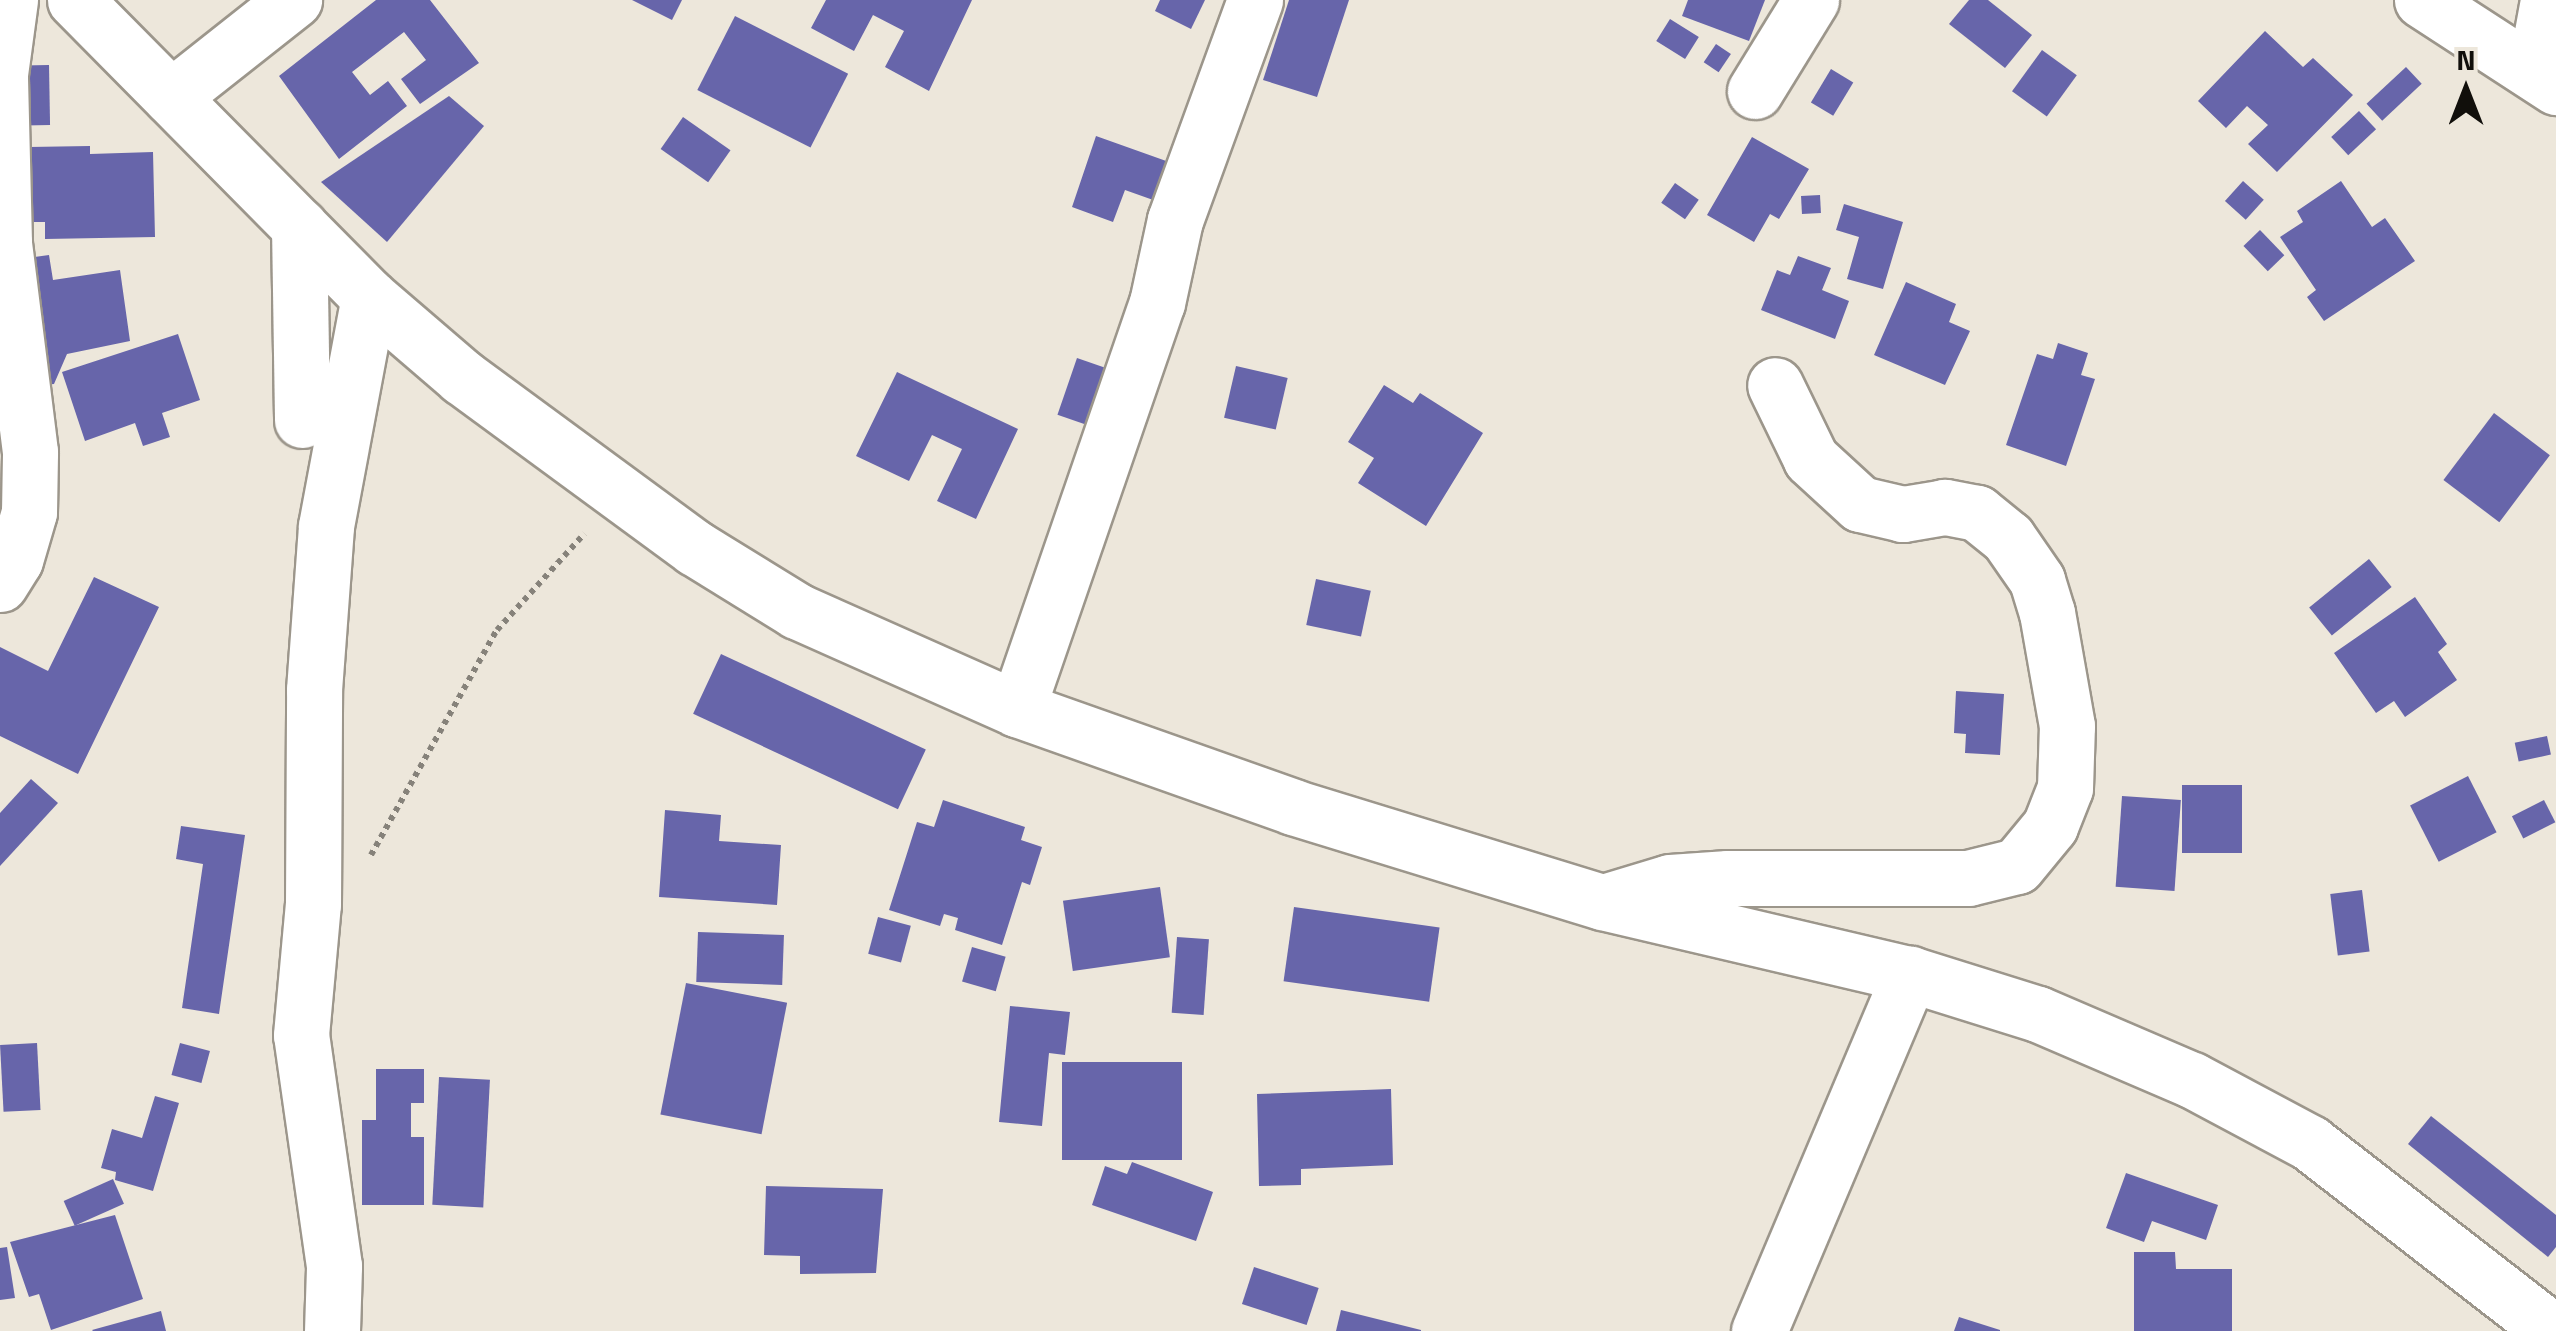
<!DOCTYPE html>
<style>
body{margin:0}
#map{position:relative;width:2556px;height:1331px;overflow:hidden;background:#ede7db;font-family:"Titillium Web",sans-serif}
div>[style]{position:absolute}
.building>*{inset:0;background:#6765aa;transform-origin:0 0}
.path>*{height:6px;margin-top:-3px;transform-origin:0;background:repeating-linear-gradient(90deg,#86827a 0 5px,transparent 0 10px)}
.roads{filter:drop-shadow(2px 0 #9c968b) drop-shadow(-2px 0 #9c968b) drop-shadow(0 2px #9c968b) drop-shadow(0 -2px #9c968b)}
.minor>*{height:55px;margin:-27.5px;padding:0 27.5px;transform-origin:27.5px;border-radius:27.5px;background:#fff}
span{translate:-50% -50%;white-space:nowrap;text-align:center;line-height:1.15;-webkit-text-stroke:9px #ede7db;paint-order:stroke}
.north{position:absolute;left:2416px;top:40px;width:100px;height:100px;-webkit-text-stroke:8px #ede7db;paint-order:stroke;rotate:0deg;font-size:28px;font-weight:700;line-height:40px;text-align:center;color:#110f0b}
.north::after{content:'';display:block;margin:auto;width:35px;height:45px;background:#110f0b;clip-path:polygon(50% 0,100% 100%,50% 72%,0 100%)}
</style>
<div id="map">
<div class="building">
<i style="clip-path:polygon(376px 0,430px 0,479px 63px,420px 104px,401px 79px,426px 60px,404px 32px,352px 72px,370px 95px,388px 81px,407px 106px,339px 159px,279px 76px)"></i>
<i style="clip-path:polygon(632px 0,682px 0,672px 20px)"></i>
<i style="clip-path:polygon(826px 0,972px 0,929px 91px,885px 67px,904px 31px,873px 15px,854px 51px,811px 28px)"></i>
<i style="clip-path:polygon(1160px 0,1205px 0,1191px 29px,1155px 11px)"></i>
<i style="clip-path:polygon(1289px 0,1349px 0,1317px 97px,1263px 80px)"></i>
<i style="clip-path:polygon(1688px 0,1765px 0,1749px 41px,1682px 16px)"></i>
<i style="clip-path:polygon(1969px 0,1988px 0,2032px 35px,2005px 68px,1949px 24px)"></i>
<i style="left:735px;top:16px;width:127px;height:83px;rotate:27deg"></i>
<i style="left:1670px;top:19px;width:34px;height:26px;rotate:32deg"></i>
<i style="clip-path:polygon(2265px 31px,2303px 67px,2313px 58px,2353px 95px,2277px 172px,2248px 144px,2268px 125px,2247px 106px,2226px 128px,2198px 101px)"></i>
<i style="left:1716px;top:44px;width:18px;height:22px;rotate:34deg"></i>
<i style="left:2042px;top:50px;width:43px;height:51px;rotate:36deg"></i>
<i style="left:49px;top:65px;width:60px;height:26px;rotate:89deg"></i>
<i style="left:2406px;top:67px;width:23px;height:54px;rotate:47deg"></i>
<i style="left:1831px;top:69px;width:26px;height:39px;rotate:31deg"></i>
<i style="clip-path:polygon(449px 96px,484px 126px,387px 242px,321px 182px)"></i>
<i style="left:2359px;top:111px;width:25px;height:38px;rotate:47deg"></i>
<i style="left:683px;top:117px;width:58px;height:39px;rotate:35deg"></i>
<i style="clip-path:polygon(1096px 136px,1169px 162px,1156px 201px,1125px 190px,1113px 222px,1072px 207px)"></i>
<i style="clip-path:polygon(1752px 137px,1809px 169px,1779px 219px,1770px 214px,1754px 242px,1707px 215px)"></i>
<i style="clip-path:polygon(90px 146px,90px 154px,153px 152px,155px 237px,45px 239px,45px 222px,31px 222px,29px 147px)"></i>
<i style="left:2243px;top:181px;width:28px;height:27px;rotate:42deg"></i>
<i style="clip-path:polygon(2341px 181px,2372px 227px,2385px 218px,2415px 261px,2324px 321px,2307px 297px,2316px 290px,2280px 237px,2303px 222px,2297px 211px)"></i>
<i style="left:1675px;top:183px;width:29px;height:24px;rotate:35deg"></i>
<i style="left:1820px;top:195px;width:18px;height:19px;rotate:87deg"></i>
<i style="clip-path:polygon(1844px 204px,1903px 222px,1883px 289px,1847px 279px,1859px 237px,1836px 230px)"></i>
<i style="left:2260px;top:230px;width:35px;height:23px;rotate:46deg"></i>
<i style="clip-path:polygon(49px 255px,53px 280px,120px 270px,130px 341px,67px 354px,54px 384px,34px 386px,20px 259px)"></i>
<i style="clip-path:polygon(1798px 256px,1831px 268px,1822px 290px,1849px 301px,1835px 339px,1761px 310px,1777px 270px,1790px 275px)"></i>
<i style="clip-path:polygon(1906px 282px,1956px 304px,1949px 322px,1970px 331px,1945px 385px,1874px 355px)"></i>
<i style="clip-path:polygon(178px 334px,200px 400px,162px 413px,170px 437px,143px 446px,135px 423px,85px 441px,62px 372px)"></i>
<i style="clip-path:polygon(2058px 343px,2088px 353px,2081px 375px,2095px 379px,2066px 466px,2006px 445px,2037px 354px,2053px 359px)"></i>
<i style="left:1077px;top:358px;width:42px;height:60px;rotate:19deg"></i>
<i style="left:1236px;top:366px;width:53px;height:53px;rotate:13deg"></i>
<i style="clip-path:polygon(897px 372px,1018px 429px,976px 519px,937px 501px,962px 449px,932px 435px,909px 481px,856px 456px)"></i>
<i style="clip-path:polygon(1384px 385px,1413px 403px,1420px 393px,1483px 433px,1426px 526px,1358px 483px,1374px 458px,1348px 442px)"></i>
<i style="left:2494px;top:413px;width:70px;height:84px;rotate:37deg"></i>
<i style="left:2369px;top:559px;width:36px;height:77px;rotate:51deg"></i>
<i style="clip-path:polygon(94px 577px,159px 607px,78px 774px,0 736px,0 647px,48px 671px)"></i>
<i style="left:1316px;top:579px;width:56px;height:47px;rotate:12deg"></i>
<i style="clip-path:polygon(2415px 597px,2447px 644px,2438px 652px,2457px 680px,2405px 717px,2394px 701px,2376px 713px,2334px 653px)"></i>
<i style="left:721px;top:654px;width:226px;height:66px;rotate:25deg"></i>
<i style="clip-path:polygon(1956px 691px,2004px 694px,2000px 755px,1965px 753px,1966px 734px,1954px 733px)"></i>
<i style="left:2547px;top:736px;width:19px;height:33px;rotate:78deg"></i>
<i style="left:2468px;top:776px;width:63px;height:65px;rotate:63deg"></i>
<i style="clip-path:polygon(31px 779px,58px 803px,0 866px,0 813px)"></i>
<i style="left:2182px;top:785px;width:60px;height:68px"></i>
<i style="left:2122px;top:796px;width:59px;height:91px;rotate:4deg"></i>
<i style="clip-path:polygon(943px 800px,1025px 827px,1021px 840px,1042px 847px,1030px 885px,1022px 882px,1002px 945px,955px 930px,958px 918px,944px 914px,940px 926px,889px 910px,917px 822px,934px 827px)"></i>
<i style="left:2544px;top:800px;width:25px;height:36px;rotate:63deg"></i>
<i style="clip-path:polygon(665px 810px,721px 815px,719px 841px,781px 845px,777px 905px,659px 897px)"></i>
<i style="clip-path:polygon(181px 826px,245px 835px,219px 1014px,182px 1008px,203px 864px,176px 859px)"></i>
<i style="left:1160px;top:887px;width:71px;height:98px;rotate:82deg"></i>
<i style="left:2362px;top:890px;width:62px;height:32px;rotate:83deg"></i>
<i style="left:1294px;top:907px;width:147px;height:75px;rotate:8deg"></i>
<i style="left:878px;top:917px;width:34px;height:38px;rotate:15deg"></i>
<i style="left:698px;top:932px;width:86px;height:50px;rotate:2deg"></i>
<i style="left:1177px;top:937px;width:32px;height:76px;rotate:4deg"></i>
<i style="left:972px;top:947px;width:35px;height:36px;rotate:16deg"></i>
<i style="left:686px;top:983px;width:103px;height:134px;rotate:11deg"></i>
<i style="clip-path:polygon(1010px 1006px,1070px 1012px,1065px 1055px,1049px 1053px,1042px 1126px,999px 1122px)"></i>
<i style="left:37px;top:1043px;width:67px;height:37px;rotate:87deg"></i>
<i style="left:180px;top:1043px;width:31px;height:33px;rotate:15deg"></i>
<i style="left:1062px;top:1062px;width:120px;height:98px"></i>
<i style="clip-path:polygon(376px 1069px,424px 1069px,424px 1103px,411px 1103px,411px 1137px,424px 1137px,424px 1205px,362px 1205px,362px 1120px,376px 1120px)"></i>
<i style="left:439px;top:1077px;width:51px;height:128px;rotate:3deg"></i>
<i style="clip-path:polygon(1391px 1089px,1393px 1165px,1301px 1169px,1301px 1185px,1259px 1186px,1257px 1094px)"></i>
<i style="clip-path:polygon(155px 1096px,179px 1103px,153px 1191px,115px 1180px,116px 1172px,101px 1168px,112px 1129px,142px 1138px)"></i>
<i style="clip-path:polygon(2431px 1116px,2556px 1215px,2556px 1247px,2548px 1257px,2408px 1144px)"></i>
<i style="clip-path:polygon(1132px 1162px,1213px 1192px,1196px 1241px,1092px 1205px,1105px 1166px,1127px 1174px)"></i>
<i style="clip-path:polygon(2126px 1173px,2218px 1205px,2206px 1240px,2152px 1221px,2144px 1242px,2106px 1228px)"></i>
<i style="left:113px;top:1179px;width:27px;height:54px;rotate:66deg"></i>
<i style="clip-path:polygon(766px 1186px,883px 1189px,876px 1273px,800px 1274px,800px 1256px,764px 1255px)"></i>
<i style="clip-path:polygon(115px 1215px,143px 1299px,51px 1330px,39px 1294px,29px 1297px,10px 1242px)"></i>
<i style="clip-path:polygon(7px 1247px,15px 1298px,0 1300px,0 1248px)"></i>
<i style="clip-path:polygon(2134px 1252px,2175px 1252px,2176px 1269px,2232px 1269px,2232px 1331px,2134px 1331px)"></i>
<i style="left:1254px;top:1267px;width:68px;height:39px;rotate:18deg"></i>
<i style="clip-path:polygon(1341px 1310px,1421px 1330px,1421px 1331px,1336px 1331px)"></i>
<i style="clip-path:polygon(161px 1311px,166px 1331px,93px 1331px,92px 1330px)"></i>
<i style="clip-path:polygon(1959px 1317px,2000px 1330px,2000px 1331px,1954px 1331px)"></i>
</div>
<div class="path">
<i style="left:371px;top:855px;width:258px;rotate:-60.8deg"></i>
<i style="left:497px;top:630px;width:130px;rotate:-47.8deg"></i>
</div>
<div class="roads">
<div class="minor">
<i style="left:75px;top:0;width:418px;rotate:45.3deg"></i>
<i style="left:369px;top:297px;width:123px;rotate:40.7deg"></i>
<i style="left:462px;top:377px;width:289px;rotate:36.3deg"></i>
<i style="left:695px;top:548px;width:120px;rotate:31.7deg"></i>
<i style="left:797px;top:611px;width:241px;rotate:24deg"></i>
<i style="left:1017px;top:709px;width:293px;rotate:19.5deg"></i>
<i style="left:1293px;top:807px;width:323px;rotate:17.1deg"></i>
<i style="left:1602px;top:902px;width:316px;rotate:13.2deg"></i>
<i style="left:1910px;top:974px;width:134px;rotate:17.4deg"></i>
<i style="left:2038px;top:1014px;width:168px;rotate:23.2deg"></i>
<i style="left:2192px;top:1080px;width:134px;rotate:28.1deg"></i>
<i style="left:2310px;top:1143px;width:306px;rotate:37.8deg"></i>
<i style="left:2422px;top:0;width:160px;rotate:33deg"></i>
<i style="left:2535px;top:71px;width:72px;rotate:-79.6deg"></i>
<i style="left:1755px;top:91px;width:107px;rotate:-58.4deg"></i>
<i style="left:171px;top:97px;width:157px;rotate:-38.3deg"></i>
<i style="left:299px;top:226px;width:194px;rotate:89.1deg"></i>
<i style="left:0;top:584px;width:28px;rotate:-58deg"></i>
<i style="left:15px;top:560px;width:50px;rotate:-73.7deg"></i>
<i style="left:29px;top:512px;width:60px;rotate:-89deg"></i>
<i style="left:30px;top:452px;width:212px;rotate:-97.1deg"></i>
<i style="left:4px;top:242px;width:168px;rotate:-91.4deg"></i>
<i style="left:0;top:74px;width:75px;rotate:-82.3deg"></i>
<i style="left:1017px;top:709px;width:429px;rotate:-71deg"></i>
<i style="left:1157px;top:303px;width:85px;rotate:-77.8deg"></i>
<i style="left:1175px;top:220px;width:234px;rotate:-70deg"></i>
<i style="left:1610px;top:900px;width:63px;rotate:-16.7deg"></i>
<i style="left:1670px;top:882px;width:58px;rotate:-3.9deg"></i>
<i style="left:1728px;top:878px;width:240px"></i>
<i style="left:1968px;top:878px;width:50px;rotate:-13.8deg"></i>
<i style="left:2017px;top:866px;width:52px;rotate:-50.5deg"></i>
<i style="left:2050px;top:826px;width:41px;rotate:-68.5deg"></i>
<i style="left:2065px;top:788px;width:62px;rotate:-88.2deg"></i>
<i style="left:2067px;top:726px;width:115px;rotate:-100deg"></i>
<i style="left:2047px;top:613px;width:34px;rotate:-107deg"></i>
<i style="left:2037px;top:580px;width:51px;rotate:-124.6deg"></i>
<i style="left:2008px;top:538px;width:40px;rotate:-141deg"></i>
<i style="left:1977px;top:513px;width:33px;rotate:-169deg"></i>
<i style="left:1945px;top:507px;width:43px;rotate:170.5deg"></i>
<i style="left:1903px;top:514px;width:44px;rotate:-166.9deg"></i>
<i style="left:1860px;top:504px;width:67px;rotate:-137.4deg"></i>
<i style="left:1811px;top:459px;width:82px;rotate:-115.9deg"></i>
<i style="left:332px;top:1331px;width:65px;rotate:-88.2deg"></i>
<i style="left:334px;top:1266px;width:233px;rotate:-98.1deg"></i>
<i style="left:301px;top:1035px;width:132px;rotate:-84.8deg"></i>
<i style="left:313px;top:904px;width:214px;rotate:-89.7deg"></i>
<i style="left:314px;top:690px;width:164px;rotate:-85.8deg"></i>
<i style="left:326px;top:526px;width:233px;rotate:-79.4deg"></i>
<i style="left:1759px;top:1331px;width:388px;rotate:-67.1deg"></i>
</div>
</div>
<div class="north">N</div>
</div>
